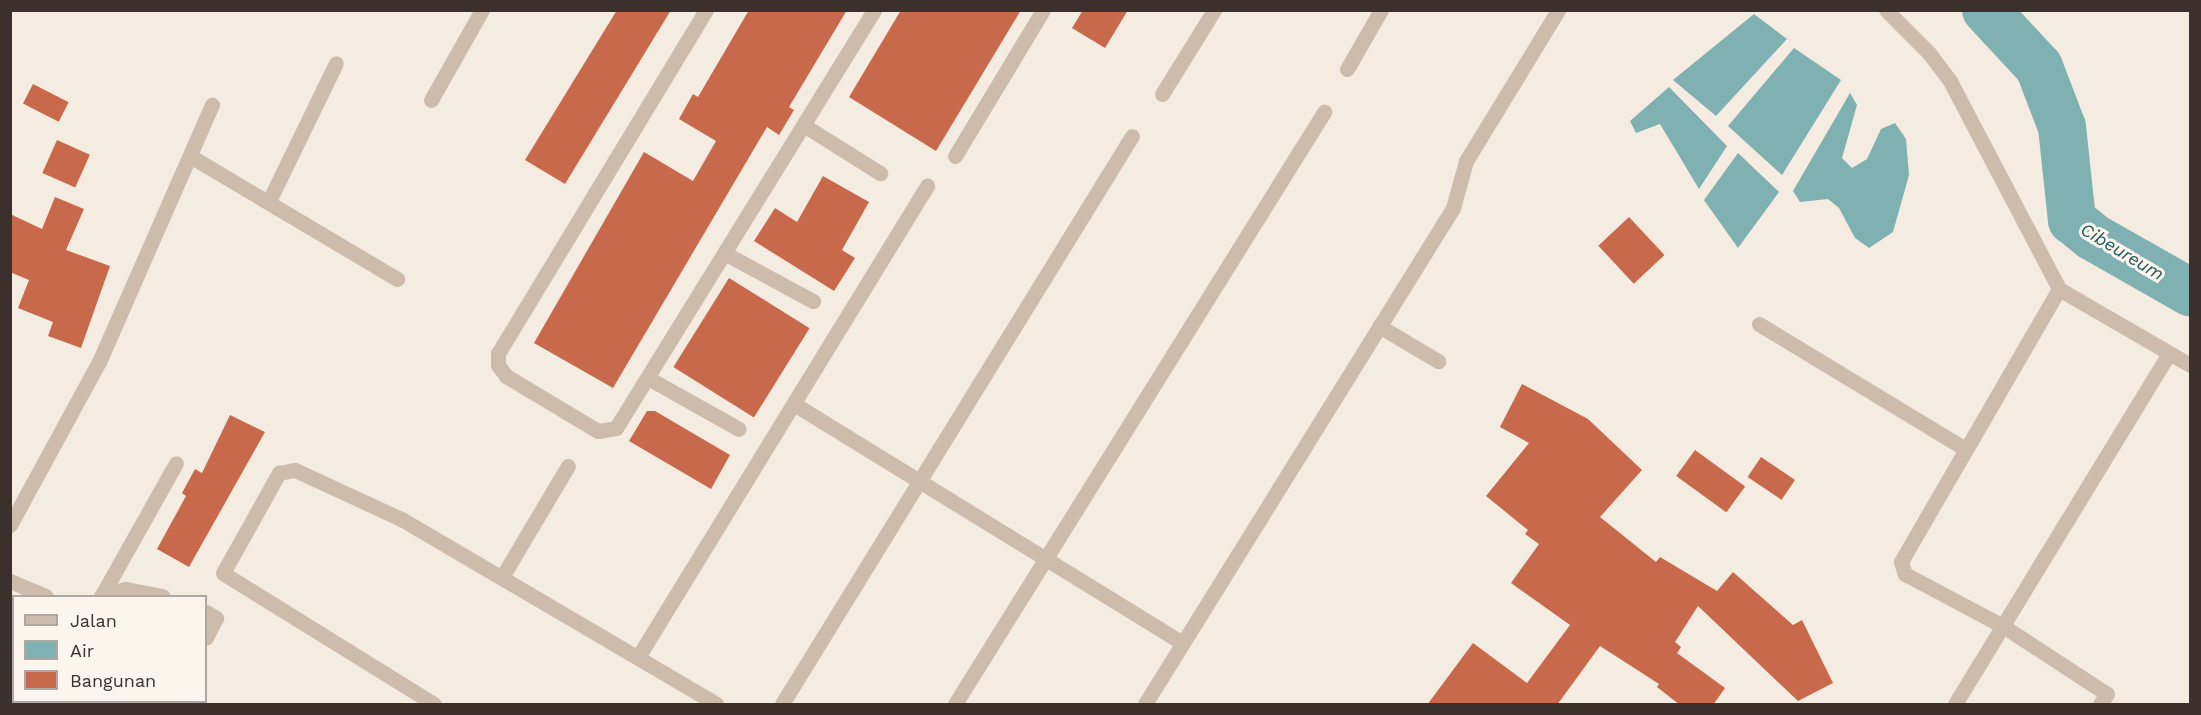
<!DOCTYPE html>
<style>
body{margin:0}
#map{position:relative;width:2201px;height:715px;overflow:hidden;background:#f4ebe1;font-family:"Work Sans",sans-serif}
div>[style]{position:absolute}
.water>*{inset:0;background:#7fb0b2}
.river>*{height:48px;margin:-24px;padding:0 24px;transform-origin:24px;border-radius:24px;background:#7fb0b2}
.building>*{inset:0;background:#c8694b;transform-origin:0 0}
.street>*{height:15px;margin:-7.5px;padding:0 7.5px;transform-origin:7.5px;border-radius:7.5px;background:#cdbbac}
span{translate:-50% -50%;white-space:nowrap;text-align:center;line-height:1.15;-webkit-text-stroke:6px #fbf5ee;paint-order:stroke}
.water-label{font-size:18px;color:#1f5a5e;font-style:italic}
.frame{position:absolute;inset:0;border:12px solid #3b302b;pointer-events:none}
.legend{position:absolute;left:12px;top:595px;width:195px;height:108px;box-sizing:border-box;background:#fbf5ee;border:2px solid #aea6a0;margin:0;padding:8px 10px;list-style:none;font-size:18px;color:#3b302b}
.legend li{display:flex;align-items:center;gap:12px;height:30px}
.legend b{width:30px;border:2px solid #aea6a0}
</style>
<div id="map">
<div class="water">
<i style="clip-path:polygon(1754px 14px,1787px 39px,1716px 116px,1673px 80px)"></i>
<i style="clip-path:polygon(1794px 48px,1841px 80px,1782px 175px,1728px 126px)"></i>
<i style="clip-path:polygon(1669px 87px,1727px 146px,1699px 189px,1660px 124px,1636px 133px,1630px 121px)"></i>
<i style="clip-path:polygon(1850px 93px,1857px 105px,1842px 158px,1852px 168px,1867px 159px,1881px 129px,1895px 123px,1906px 139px,1909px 175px,1893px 232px,1869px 248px,1855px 238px,1839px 208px,1828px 199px,1800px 202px,1793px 191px)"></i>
<i style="clip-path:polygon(1738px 153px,1779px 192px,1738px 248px,1704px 200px)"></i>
</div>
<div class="river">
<i style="left:1986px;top:10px;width:78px;rotate:47.1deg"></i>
<i style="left:2039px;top:67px;width:64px;rotate:69deg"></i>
<i style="left:2062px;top:127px;width:94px;rotate:83.9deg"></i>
<i style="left:2072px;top:220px;width:27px;rotate:39deg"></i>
<i style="left:2093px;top:237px;width:112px;rotate:29.6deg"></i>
</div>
<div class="building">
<i style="clip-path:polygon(617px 10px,671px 10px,565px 184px,525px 160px)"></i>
<i style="clip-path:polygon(749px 10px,847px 10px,789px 107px,794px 110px,779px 135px,767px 127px,613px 388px,534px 343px,644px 152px,693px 181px,716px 141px,679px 119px,693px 94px,698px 97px)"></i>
<i style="clip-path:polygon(901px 10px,1021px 10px,936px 151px,849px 97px)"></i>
<i style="clip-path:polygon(1083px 10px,1128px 10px,1105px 48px,1072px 28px)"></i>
<i style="left:33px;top:84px;width:40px;height:22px;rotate:27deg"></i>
<i style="left:57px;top:140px;width:36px;height:36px;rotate:24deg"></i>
<i style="clip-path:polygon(823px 176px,869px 202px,842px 250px,855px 258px,834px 291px,754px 241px,775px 208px,797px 222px)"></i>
<i style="clip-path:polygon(55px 197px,84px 209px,66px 250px,110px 266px,81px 348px,48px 336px,53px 322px,18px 308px,29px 280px,10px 272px,10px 214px,42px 229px)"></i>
<i style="left:1629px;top:217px;width:52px;height:42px;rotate:47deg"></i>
<i style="left:729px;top:278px;width:95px;height:105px;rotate:32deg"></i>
<i style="clip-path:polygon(1522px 384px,1588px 419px,1642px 470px,1600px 517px,1656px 562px,1660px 557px,1717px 591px,1733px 572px,1793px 625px,1802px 620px,1833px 683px,1798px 701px,1698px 606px,1675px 642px,1681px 647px,1677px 653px,1725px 688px,1713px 705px,1680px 705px,1657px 687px,1659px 684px,1600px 646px,1557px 705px,1427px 705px,1473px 643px,1527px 683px,1570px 625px,1511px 583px,1539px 544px,1525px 534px,1528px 530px,1486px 496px,1529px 443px,1500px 427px)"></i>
<i style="clip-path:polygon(647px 411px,655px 411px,730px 455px,711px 489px,629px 441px)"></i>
<i style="clip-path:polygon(230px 415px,265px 432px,189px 567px,157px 549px,186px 496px,182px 493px,195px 469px,202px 473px)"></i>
<i style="left:1695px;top:450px;width:62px;height:32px;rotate:36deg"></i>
<i style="left:1761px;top:457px;width:41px;height:24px;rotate:34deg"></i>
</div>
<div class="street">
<i style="left:706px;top:10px;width:401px;rotate:121.2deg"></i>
<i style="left:498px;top:353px;width:12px;rotate:90deg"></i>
<i style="left:498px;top:365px;width:14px;rotate:54deg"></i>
<i style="left:506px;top:376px;width:107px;rotate:30.9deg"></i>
<i style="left:598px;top:431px;width:18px;rotate:-9deg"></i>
<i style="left:616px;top:428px;width:491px;rotate:-58.3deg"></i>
<i style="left:1886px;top:10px;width:61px;rotate:45deg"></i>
<i style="left:1929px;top:53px;width:35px;rotate:53deg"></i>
<i style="left:1950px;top:81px;width:235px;rotate:62.3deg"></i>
<i style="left:2059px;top:289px;width:151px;rotate:30.1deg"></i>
<i style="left:1347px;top:69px;width:68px;rotate:-60deg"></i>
<i style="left:1162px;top:94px;width:99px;rotate:-58.2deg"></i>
<i style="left:431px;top:100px;width:103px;rotate:-60.5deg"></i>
<i style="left:805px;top:126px;width:89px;rotate:32.1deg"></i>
<i style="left:190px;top:156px;width:241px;rotate:30.7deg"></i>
<i style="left:955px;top:156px;width:170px;rotate:-58.9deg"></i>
<i style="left:269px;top:201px;width:153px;rotate:-64.1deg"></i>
<i style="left:726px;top:254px;width:99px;rotate:28.4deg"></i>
<i style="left:2059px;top:289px;width:315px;rotate:120.1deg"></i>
<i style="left:1901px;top:562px;width:13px;rotate:72deg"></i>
<i style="left:1905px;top:574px;width:111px;rotate:28deg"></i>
<i style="left:2003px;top:626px;width:124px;rotate:33.2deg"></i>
<i style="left:2107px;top:694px;width:12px;rotate:125deg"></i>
<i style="left:1759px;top:324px;width:240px;rotate:31.2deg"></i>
<i style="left:1379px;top:326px;width:69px;rotate:30.7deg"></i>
<i style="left:648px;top:378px;width:104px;rotate:29.3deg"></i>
<i style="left:794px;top:404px;width:456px;rotate:31.6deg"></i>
<i style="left:10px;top:525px;width:186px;rotate:-61.4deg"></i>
<i style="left:99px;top:362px;width:281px;rotate:-66.3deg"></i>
<i style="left:502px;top:577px;width:129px;rotate:-59.3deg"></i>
<i style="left:10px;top:581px;width:39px;rotate:23deg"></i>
<i style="left:102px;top:595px;width:151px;rotate:-60.7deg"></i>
<i style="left:101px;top:596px;width:26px;rotate:-16deg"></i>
<i style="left:126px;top:589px;width:37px;rotate:11deg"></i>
<i style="left:206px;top:612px;width:12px;rotate:31deg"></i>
<i style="left:216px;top:618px;width:22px;rotate:117deg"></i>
<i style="left:638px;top:657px;width:553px;rotate:-58.47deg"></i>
<i style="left:169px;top:704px;width:3px;rotate:-45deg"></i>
<i style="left:434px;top:704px;width:248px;rotate:-148.2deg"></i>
<i style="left:223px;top:573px;width:115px;rotate:-60.8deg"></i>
<i style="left:279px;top:473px;width:16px;rotate:-11deg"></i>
<i style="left:295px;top:470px;width:119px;rotate:24.8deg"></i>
<i style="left:403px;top:520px;width:363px;rotate:30.4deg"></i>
<i style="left:782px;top:704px;width:667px;rotate:-58.36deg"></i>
<i style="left:955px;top:704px;width:698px;rotate:-58.06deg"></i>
<i style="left:1145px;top:704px;width:584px;rotate:-58.16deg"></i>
<i style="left:1453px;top:208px;width:49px;rotate:-74.5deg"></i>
<i style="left:1466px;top:161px;width:177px;rotate:-58.6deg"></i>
<i style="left:1955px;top:704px;width:411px;rotate:-58.6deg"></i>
</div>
<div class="water-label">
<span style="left:2122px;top:252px;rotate:31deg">Cibeureum</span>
</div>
<div class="frame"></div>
<ul class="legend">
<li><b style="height:8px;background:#cdbbac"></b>Jalan</li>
<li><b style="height:16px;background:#7fb0b2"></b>Air</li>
<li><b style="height:16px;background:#c8694b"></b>Bangunan</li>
</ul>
</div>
